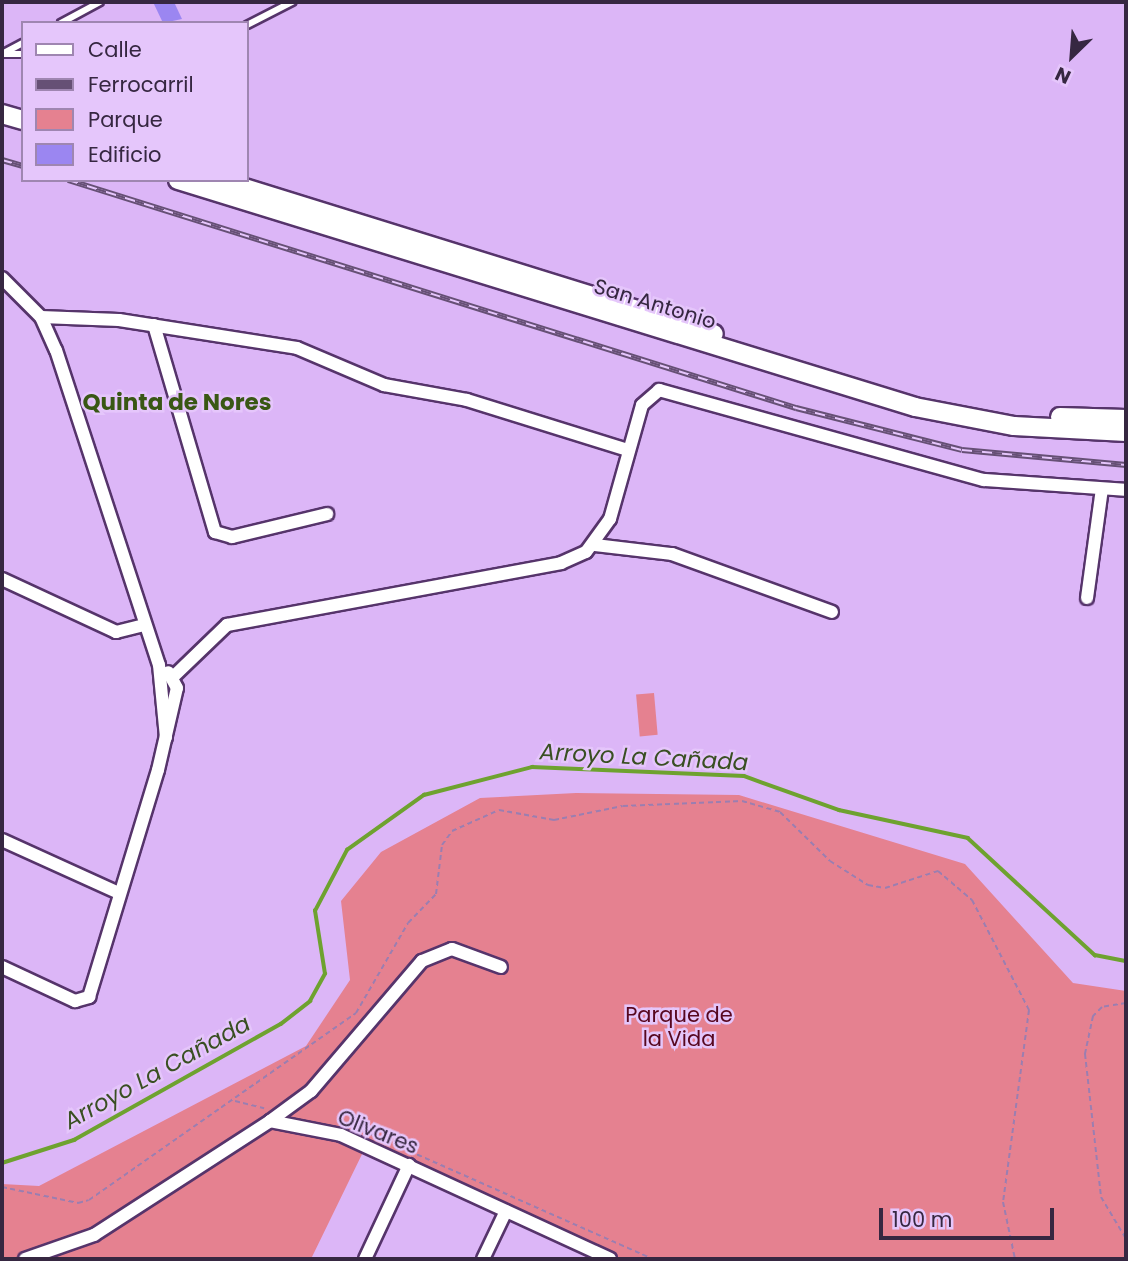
<!DOCTYPE html>
<meta charset="utf-8">
<style>
body{margin:0}
#map{position:relative;width:1128px;height:1261px;overflow:hidden;background:#dcb6f7;font-family:Poppins,sans-serif}
div>[style]{position:absolute}
.green>*{inset:0;background:#e58190;transform-origin:0 0}
.stream>*{height:3.5px;margin:-1.75px;padding:0 1.75px;transform-origin:1.75px;border-radius:1.75px;background:#6ea22f}
.building>*{inset:0;background:#9b86f1}
.path>*{height:2px;margin-top:-1px;transform-origin:0;background:repeating-linear-gradient(90deg,#9b7eb0 0 5px,transparent 0 8.5px)}
.roads{filter:drop-shadow(2px 0 #56346b) drop-shadow(-2px 0 #56346b) drop-shadow(0 2px #56346b) drop-shadow(0 -2px #56346b)}
.service>*{height:6px;margin:-3px;padding:0 3px;transform-origin:3px;border-radius:3px;background:#fff}
.minor>*{height:12px;margin:-6px;padding:0 6px;transform-origin:6px;border-radius:6px;background:#fff}
.secondary>*{height:18px;margin:-9px;padding:0 9px;transform-origin:9px;border-radius:9px;background:#fff}
.rail>*{height:6px;margin-top:-3px;transform-origin:0;background:repeating-linear-gradient(90deg,#e5c6fb 0 10px,#665075 0 20px);box-sizing:border-box;border-block:2px solid #665075}
span{translate:-50% -50%;white-space:nowrap;text-align:center;line-height:1.15;-webkit-text-stroke:5px #e5c6fb;paint-order:stroke}
.street-label{font-size:21px;color:#362741}
.park-label{font-size:21px;color:#57071f}
.neighbourhood-label{font-size:23px;color:#395714;font-weight:700}
.water-label{font-size:23px;color:#394f22;font-style:italic}
.frame{position:absolute;inset:0;border:4px solid #362741;pointer-events:none}
.legend{position:absolute;left:21px;top:21px;width:228px;height:161px;box-sizing:border-box;background:#e5c6fb;border:2px solid #9f86b1;margin:0;padding:9px 12px;list-style:none;font-size:21px;color:#362741}
.legend li{display:flex;align-items:center;gap:14px;height:35px}
.legend b{width:35px;border:2px solid #9f86b1}
.north{position:absolute;left:1037px;top:21px;width:70px;height:70px;-webkit-text-stroke:5px #e5c6fb;paint-order:stroke;rotate:205deg;font-size:19px;font-weight:700;line-height:28px;text-align:center;color:#362741}
.north::after{content:'';display:block;margin:auto;width:24px;height:32px;background:#362741;clip-path:polygon(50% 0,100% 100%,50% 72%,0 100%)}
.scale{position:absolute;left:879px;top:1208px;width:175px;height:32px;box-sizing:border-box;border:4px solid #362741;border-top:0;padding-left:9px;font-size:21px;line-height:24px;white-space:nowrap;color:#362741;-webkit-text-stroke:5px #e5c6fb;paint-order:stroke}
</style>
<div id="map">
<div class="green">
<i style="left:654px;top:693px;width:42px;height:18px;rotate:85deg"></i>
<i style="clip-path:polygon(576px 793px,739px 795px,965px 864px,1073px 983px,1126px 991px,1126px 1259px,610px 1259px,366px 1146px,311px 1259px,2px 1259px,2px 1184px,39px 1186px,306px 1046px,350px 980px,341px 901px,381px 852px,480px 798px)"></i>
</div>
<div class="stream">
<i style="left:2px;top:1163px;width:76px;rotate:-17.7deg"></i>
<i style="left:74px;top:1140px;width:237px;rotate:-29.3deg"></i>
<i style="left:281px;top:1024px;width:37px;rotate:-38deg"></i>
<i style="left:310px;top:1001px;width:31px;rotate:-61deg"></i>
<i style="left:325px;top:974px;width:64px;rotate:-99deg"></i>
<i style="left:315px;top:911px;width:69px;rotate:-62.3deg"></i>
<i style="left:347px;top:850px;width:95px;rotate:-35.5deg"></i>
<i style="left:424px;top:795px;width:112px;rotate:-14.5deg"></i>
<i style="left:532px;top:767px;width:212px;rotate:2.4deg"></i>
<i style="left:744px;top:776px;width:101px;rotate:19.7deg"></i>
<i style="left:839px;top:810px;width:132px;rotate:12.2deg"></i>
<i style="left:968px;top:838px;width:173px;rotate:42.7deg"></i>
<i style="left:1095px;top:955px;width:32px;rotate:11deg"></i>
</div>
<div class="building">
<i style="clip-path:polygon(153px 2px,174px 2px,182px 19px,163px 23px)"></i>
</div>
<div class="path">
<i style="left:1126px;top:1003px;width:24px;rotate:171deg"></i>
<i style="left:1102px;top:1007px;width:13px;rotate:135deg"></i>
<i style="left:1093px;top:1016px;width:39px;rotate:102deg"></i>
<i style="left:1085px;top:1054px;width:144px;rotate:83.6deg"></i>
<i style="left:1101px;top:1197px;width:49px;rotate:59.2deg"></i>
<i style="left:235px;top:1101px;width:30px;rotate:14deg"></i>
<i style="left:355px;top:1127px;width:326px;rotate:23.9deg"></i>
<i style="left:2px;top:1187px;width:78px;rotate:11.9deg"></i>
<i style="left:78px;top:1203px;width:11px;rotate:-15deg"></i>
<i style="left:89px;top:1200px;width:326px;rotate:-35deg"></i>
<i style="left:356px;top:1013px;width:104px;rotate:-60deg"></i>
<i style="left:408px;top:923px;width:40px;rotate:-46deg"></i>
<i style="left:436px;top:894px;width:49px;rotate:-83deg"></i>
<i style="left:442px;top:845px;width:17px;rotate:-54deg"></i>
<i style="left:452px;top:831px;width:51px;rotate:-24.1deg"></i>
<i style="left:499px;top:810px;width:56px;rotate:10.3deg"></i>
<i style="left:554px;top:820px;width:70px;rotate:-11.5deg"></i>
<i style="left:623px;top:806px;width:119px;rotate:-2.4deg"></i>
<i style="left:742px;top:801px;width:40px;rotate:16deg"></i>
<i style="left:780px;top:812px;width:70px;rotate:44.4deg"></i>
<i style="left:830px;top:861px;width:45px;rotate:32.3deg"></i>
<i style="left:868px;top:885px;width:17px;rotate:10deg"></i>
<i style="left:885px;top:888px;width:56px;rotate:-17.8deg"></i>
<i style="left:938px;top:871px;width:45px;rotate:40.5deg"></i>
<i style="left:972px;top:900px;width:124px;rotate:62.6deg"></i>
<i style="left:1029px;top:1010px;width:194px;rotate:97.7deg"></i>
<i style="left:1003px;top:1202px;width:58px;rotate:78.1deg"></i>
</div>
<div class="roads">
<div class="service">
<i style="left:61px;top:23px;width:44px;rotate:-28.3deg"></i>
<i style="left:247px;top:25px;width:51px;rotate:-27.1deg"></i>
<i style="left:2px;top:54px;width:24px;rotate:-28deg"></i>
<i style="left:4px;top:54px;width:19px"></i>
</div>
<div class="minor">
<i style="left:2px;top:278px;width:55px;rotate:45deg"></i>
<i style="left:41px;top:317px;width:36px;rotate:66deg"></i>
<i style="left:56px;top:350px;width:331px;rotate:71.9deg"></i>
<i style="left:159px;top:665px;width:73px;rotate:84.5deg"></i>
<i style="left:41px;top:317px;width:78px;rotate:2.2deg"></i>
<i style="left:119px;top:320px;width:180px;rotate:8.9deg"></i>
<i style="left:297px;top:348px;width:95px;rotate:23deg"></i>
<i style="left:384px;top:385px;width:84px;rotate:10.2deg"></i>
<i style="left:467px;top:400px;width:169px;rotate:17.3deg"></i>
<i style="left:154px;top:325px;width:216px;rotate:73.6deg"></i>
<i style="left:215px;top:532px;width:18px;rotate:16deg"></i>
<i style="left:232px;top:537px;width:98px;rotate:-13.6deg"></i>
<i style="left:595px;top:545px;width:78px;rotate:6.7deg"></i>
<i style="left:672px;top:554px;width:170px;rotate:19.9deg"></i>
<i style="left:2px;top:579px;width:126px;rotate:24.9deg"></i>
<i style="left:116px;top:632px;width:29px;rotate:-14deg"></i>
<i style="left:1087px;top:598px;width:110px;rotate:-82.2deg"></i>
<i style="left:174px;top:676px;width:74px;rotate:-43.9deg"></i>
<i style="left:227px;top:625px;width:340px;rotate:-10.5deg"></i>
<i style="left:561px;top:563px;width:27px;rotate:-24deg"></i>
<i style="left:586px;top:552px;width:41px;rotate:-54deg"></i>
<i style="left:610px;top:519px;width:118px;rotate:-74.3deg"></i>
<i style="left:642px;top:405px;width:23px;rotate:-41deg"></i>
<i style="left:659px;top:390px;width:337px;rotate:15.5deg"></i>
<i style="left:984px;top:480px;width:142px;rotate:4deg"></i>
<i style="left:2px;top:840px;width:128px;rotate:24.4deg"></i>
<i style="left:2px;top:967px;width:81px;rotate:25deg"></i>
<i style="left:75px;top:1001px;width:15px;rotate:-16deg"></i>
<i style="left:89px;top:997px;width:237px;rotate:-73.1deg"></i>
<i style="left:158px;top:770px;width:84px;rotate:-77deg"></i>
<i style="left:177px;top:688px;width:18px;rotate:-119deg"></i>
<i style="left:270px;top:1121px;width:51px;rotate:-36.2deg"></i>
<i style="left:311px;top:1091px;width:171px;rotate:-49.5deg"></i>
<i style="left:422px;top:961px;width:32px;rotate:-22deg"></i>
<i style="left:452px;top:949px;width:52px;rotate:20.2deg"></i>
<i style="left:25px;top:1259px;width:73px;rotate:-19.2deg"></i>
<i style="left:94px;top:1235px;width:210px;rotate:-32.9deg"></i>
<i style="left:270px;top:1121px;width:72px;rotate:11.2deg"></i>
<i style="left:341px;top:1135px;width:296px;rotate:24.7deg"></i>
<i style="left:365px;top:1259px;width:104px;rotate:-64.9deg"></i>
<i style="left:483px;top:1259px;width:53px;rotate:-64.4deg"></i>
</div>
<div class="secondary">
<i style="left:2px;top:114px;width:22px;rotate:16deg"></i>
<i style="left:178px;top:180px;width:771px;rotate:17.12deg"></i>
<i style="left:915px;top:407px;width:101px;rotate:10.9deg"></i>
<i style="left:1014px;top:426px;width:112px;rotate:3.1deg"></i>
<i style="left:219px;top:180px;width:518px;rotate:17.28deg"></i>
<i style="left:1060px;top:417px;width:66px;rotate:1.7deg"></i>
</div>
</div>
<div class="rail">
<i style="left:2px;top:160px;width:22px;rotate:16deg"></i>
<i style="left:68px;top:180px;width:763px;rotate:17.39deg"></i>
<i style="left:796px;top:408px;width:171px;rotate:14.2deg"></i>
<i style="left:962px;top:450px;width:165px;rotate:5.2deg"></i>
</div>
<div class="street-label">
<span style="left:655px;top:304px;rotate:17deg">San Antonio</span>
<span style="left:378px;top:1132px;rotate:22deg">Olivares</span>
</div>
<div class="park-label">
<span style="left:679px;top:1027px">Parque de<br>la Vida</span>
</div>
<div class="neighbourhood-label">
<span style="left:177px;top:402px">Quinta de Nores</span>
</div>
<div class="water-label">
<span style="left:644px;top:757px;rotate:3deg">Arroyo La Cañada</span>
<span style="left:157px;top:1072px;rotate:-29deg">Arroyo La Cañada</span>
</div>
<div class="frame"></div>
<ul class="legend">
<li><b style="height:9px;background:#fff"></b>Calle</li>
<li><b style="height:9px;background:#665075"></b>Ferrocarril</li>
<li><b style="height:19px;background:#e58190"></b>Parque</li>
<li><b style="height:19px;background:#9b86f1"></b>Edificio</li>
</ul>
<div class="north">N</div>
<div class="scale">100 m</div>
</div>
